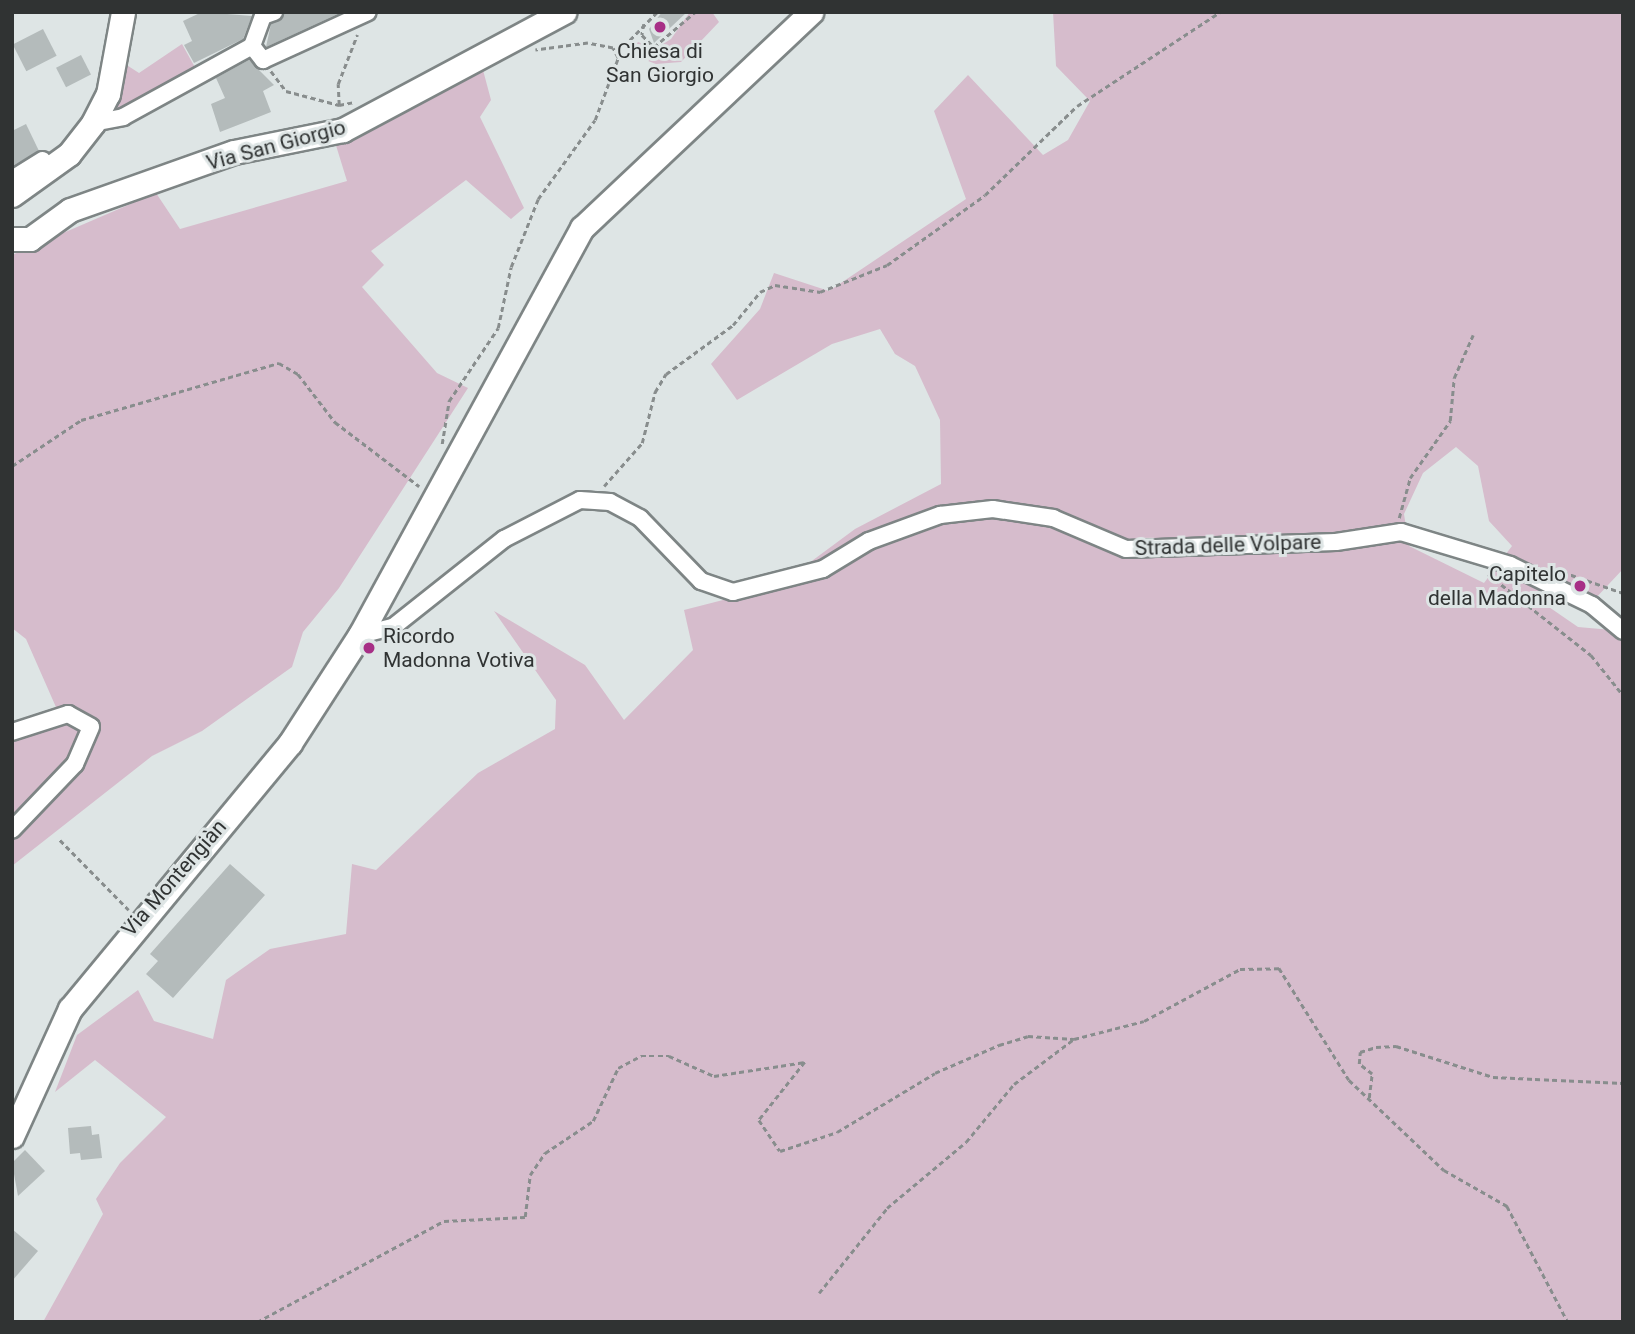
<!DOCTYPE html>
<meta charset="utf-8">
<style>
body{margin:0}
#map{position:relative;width:1635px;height:1334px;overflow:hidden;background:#dee5e5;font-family:Roboto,sans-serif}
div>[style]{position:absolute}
.green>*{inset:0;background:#d6bccc}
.building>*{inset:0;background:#b4bbbb;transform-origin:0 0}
.path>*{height:2.5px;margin-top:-1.25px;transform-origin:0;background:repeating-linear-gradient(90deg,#888d8d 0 5px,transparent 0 8.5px)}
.roads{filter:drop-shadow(2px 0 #7e8585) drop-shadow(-2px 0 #7e8585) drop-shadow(0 2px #7e8585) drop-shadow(0 -2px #7e8585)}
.street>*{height:16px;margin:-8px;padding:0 8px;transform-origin:8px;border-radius:8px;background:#fff}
.secondary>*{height:23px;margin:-11.5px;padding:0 11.5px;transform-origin:11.5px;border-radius:11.5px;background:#fff}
.dots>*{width:19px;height:19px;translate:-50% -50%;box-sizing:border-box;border:4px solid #dee5e5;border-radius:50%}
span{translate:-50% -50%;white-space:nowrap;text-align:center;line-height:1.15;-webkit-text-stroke:6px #dee5e5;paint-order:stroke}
.poi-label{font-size:21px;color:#303333}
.right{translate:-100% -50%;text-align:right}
.left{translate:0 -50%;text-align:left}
.street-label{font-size:21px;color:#303333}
.frame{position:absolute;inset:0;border:14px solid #303333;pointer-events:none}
</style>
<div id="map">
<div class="green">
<i style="clip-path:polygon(690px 12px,712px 12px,719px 22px,681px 62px,656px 64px,627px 53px,638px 42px,655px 49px,671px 39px)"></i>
<i style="clip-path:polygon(evenodd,1053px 12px,1623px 12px,1623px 569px,1594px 600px,1555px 578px,1546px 605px,1578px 627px,1623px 631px,1623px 1322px,43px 1322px,103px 1214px,96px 1199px,120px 1163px,166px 1117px,95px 1060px,55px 1092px,77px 1035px,138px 990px,154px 1021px,213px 1039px,226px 980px,270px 949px,346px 934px,352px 864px,376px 870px,478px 773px,555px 729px,556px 700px,494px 611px,585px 665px,624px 720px,693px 650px,684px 610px,778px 586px,855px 529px,941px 484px,940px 420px,915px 366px,895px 354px,880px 329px,832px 344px,737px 400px,711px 364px,760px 309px,774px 273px,829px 291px,966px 199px,934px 111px,968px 75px,1043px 155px,1068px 140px,1090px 101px,1056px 66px,1053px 12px,1456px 447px,1478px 466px,1489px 521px,1512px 546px,1484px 583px,1409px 546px,1404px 514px,1423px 473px,1456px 447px)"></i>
<i style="clip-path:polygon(182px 44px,197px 71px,106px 120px,122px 62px,139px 73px)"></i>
<i style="clip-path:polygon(483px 70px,491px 100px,480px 117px,524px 208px,511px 219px,466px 180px,371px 251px,384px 265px,362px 287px,437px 373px,468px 388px,339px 588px,303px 632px,292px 667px,202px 731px,152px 756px,12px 866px,12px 722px,16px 727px,59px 714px,26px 639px,12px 628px,12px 255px,156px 193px,180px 229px,347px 181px,334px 139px)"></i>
</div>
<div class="building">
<i style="clip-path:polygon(202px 12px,252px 16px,243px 39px,194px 63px,184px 45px,192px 41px,183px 21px)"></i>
<i style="clip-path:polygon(284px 12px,342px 12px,266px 47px,271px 24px)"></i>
<i style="clip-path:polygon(662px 12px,687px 12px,654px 43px,649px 29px)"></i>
<i style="left:43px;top:29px;width:30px;height:34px;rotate:63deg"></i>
<i style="left:81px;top:55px;width:22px;height:28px;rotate:63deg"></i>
<i style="clip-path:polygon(249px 60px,274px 85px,263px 91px,271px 112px,220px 132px,211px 104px,225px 98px,216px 78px)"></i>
<i style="clip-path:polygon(26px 124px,39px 151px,14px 165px,12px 131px)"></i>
<i style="clip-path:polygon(230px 864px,265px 895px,173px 998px,146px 974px,158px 961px,150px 954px)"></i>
<i style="clip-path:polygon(91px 1126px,92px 1135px,99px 1134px,102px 1158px,81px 1160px,80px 1153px,70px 1154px,68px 1128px)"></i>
<i style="clip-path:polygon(25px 1150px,45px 1171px,18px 1196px,12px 1163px)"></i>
<i style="clip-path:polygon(12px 1229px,38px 1251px,12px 1281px)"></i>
</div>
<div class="path">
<i style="left:1572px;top:12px;width:16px"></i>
<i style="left:644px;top:24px;width:11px;rotate:100deg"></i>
<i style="left:642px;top:35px;width:17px;rotate:45deg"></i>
<i style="left:654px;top:47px;width:54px;rotate:-40.5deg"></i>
<i style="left:618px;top:52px;width:56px;rotate:-45.7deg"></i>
<i style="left:271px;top:71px;width:25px;rotate:53deg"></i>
<i style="left:286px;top:91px;width:55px;rotate:14.8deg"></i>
<i style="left:339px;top:105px;width:15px;rotate:-11deg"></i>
<i style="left:339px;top:105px;width:21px;rotate:-93deg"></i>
<i style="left:338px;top:84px;width:53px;rotate:-68.8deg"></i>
<i style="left:442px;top:444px;width:44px;rotate:-80.8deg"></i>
<i style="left:449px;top:401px;width:88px;rotate:-56.1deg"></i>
<i style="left:498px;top:328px;width:62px;rotate:-78deg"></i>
<i style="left:511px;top:267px;width:73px;rotate:-68.3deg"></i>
<i style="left:538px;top:199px;width:97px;rotate:-54.2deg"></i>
<i style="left:595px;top:120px;width:66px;rotate:-69.6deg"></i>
<i style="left:618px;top:58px;width:11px;rotate:-117deg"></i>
<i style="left:613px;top:48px;width:25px;rotate:-169deg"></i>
<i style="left:588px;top:43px;width:53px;rotate:172.5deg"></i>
<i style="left:12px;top:466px;width:83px;rotate:-33.7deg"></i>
<i style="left:81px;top:420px;width:206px;rotate:-16.1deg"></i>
<i style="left:279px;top:363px;width:22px;rotate:30deg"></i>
<i style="left:298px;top:374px;width:61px;rotate:52.4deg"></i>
<i style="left:335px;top:422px;width:106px;rotate:37.3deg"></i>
<i style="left:604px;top:486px;width:57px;rotate:-48.5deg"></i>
<i style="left:642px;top:443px;width:53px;rotate:-75.7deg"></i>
<i style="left:655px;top:392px;width:21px;rotate:-59deg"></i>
<i style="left:666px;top:374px;width:83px;rotate:-36.2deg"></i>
<i style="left:733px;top:325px;width:43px;rotate:-50.7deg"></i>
<i style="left:760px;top:292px;width:17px;rotate:-25deg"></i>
<i style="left:775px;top:285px;width:46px;rotate:8.8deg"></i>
<i style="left:820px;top:292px;width:72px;rotate:-21.9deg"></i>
<i style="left:887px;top:265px;width:120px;rotate:-35.5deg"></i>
<i style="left:985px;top:195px;width:128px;rotate:-44.1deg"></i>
<i style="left:1077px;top:106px;width:171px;rotate:-33.3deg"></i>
<i style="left:1399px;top:518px;width:41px;rotate:-74.6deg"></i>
<i style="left:1410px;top:478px;width:70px;rotate:-54.9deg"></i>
<i style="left:1450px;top:421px;width:43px;rotate:-84.7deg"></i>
<i style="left:1454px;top:378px;width:47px;rotate:-66.2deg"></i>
<i style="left:1563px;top:572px;width:64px;rotate:19.3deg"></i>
<i style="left:1488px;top:574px;width:131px;rotate:38.2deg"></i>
<i style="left:1591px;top:655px;width:51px;rotate:51.3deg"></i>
<i style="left:60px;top:840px;width:98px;rotate:45.4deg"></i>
<i style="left:1369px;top:1098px;width:24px;rotate:-83deg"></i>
<i style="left:1372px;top:1074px;width:16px;rotate:-142deg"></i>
<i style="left:1359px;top:1064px;width:12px;rotate:-85deg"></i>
<i style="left:1360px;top:1052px;width:17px;rotate:-17deg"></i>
<i style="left:1376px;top:1047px;width:20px;rotate:-3deg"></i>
<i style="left:1396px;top:1046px;width:102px;rotate:17.7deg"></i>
<i style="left:1493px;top:1077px;width:130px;rotate:2.6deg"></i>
<i style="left:819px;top:1293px;width:109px;rotate:-51.3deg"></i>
<i style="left:887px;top:1208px;width:103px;rotate:-39.9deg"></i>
<i style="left:966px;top:1142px;width:75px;rotate:-50.4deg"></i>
<i style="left:1014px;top:1084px;width:75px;rotate:-36.9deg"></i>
<i style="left:257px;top:1322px;width:213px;rotate:-28.4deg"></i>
<i style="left:444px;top:1221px;width:81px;rotate:-2.8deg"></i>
<i style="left:525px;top:1217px;width:42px;rotate:-83.2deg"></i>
<i style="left:530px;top:1175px;width:27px;rotate:-56deg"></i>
<i style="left:545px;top:1153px;width:58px;rotate:-33.7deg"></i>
<i style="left:593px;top:1121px;width:59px;rotate:-64.7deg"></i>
<i style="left:618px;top:1068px;width:26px;rotate:-28deg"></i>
<i style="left:641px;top:1056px;width:28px"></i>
<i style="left:669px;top:1056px;width:49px;rotate:24deg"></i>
<i style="left:714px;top:1076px;width:92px;rotate:-8.7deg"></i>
<i style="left:805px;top:1062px;width:74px;rotate:128.4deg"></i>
<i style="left:759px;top:1120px;width:37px;rotate:56deg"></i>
<i style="left:780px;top:1151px;width:60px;rotate:-18.4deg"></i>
<i style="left:837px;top:1132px;width:114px;rotate:-31deg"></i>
<i style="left:935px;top:1073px;width:70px;rotate:-23.6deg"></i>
<i style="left:999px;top:1045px;width:30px;rotate:-17deg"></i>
<i style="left:1028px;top:1036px;width:46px;rotate:3.7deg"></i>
<i style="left:1074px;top:1039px;width:72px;rotate:-14.4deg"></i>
<i style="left:1144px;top:1021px;width:109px;rotate:-28.4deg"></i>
<i style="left:1240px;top:969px;width:39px;rotate:-1deg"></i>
<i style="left:1279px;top:968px;width:132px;rotate:58deg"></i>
<i style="left:1349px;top:1080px;width:131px;rotate:43.5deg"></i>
<i style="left:1444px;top:1170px;width:73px;rotate:29.7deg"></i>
<i style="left:1507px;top:1206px;width:131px;rotate:62.3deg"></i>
</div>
<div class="roads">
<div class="street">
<i style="left:252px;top:46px;width:18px;rotate:52deg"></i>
<i style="left:263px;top:60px;width:115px;rotate:-24.6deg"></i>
<i style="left:93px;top:123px;width:31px;rotate:-11deg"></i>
<i style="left:123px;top:117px;width:147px;rotate:-28.8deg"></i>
<i style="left:252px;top:46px;width:32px;rotate:-70deg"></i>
<i style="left:263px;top:16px;width:12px;rotate:-20deg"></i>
<i style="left:12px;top:179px;width:36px;rotate:-32deg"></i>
<i style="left:360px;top:635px;width:34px;rotate:-14deg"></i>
<i style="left:393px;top:627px;width:142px;rotate:-38.4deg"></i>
<i style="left:504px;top:539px;width:85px;rotate:-27.2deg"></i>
<i style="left:580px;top:500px;width:30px;rotate:4deg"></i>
<i style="left:610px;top:502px;width:34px;rotate:28deg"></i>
<i style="left:640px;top:518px;width:88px;rotate:45.9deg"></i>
<i style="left:701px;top:581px;width:34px;rotate:19deg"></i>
<i style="left:733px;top:592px;width:93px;rotate:-14.3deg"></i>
<i style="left:823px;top:569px;width:54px;rotate:-31.3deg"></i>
<i style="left:869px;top:541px;width:76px;rotate:-20.1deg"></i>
<i style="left:940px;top:515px;width:53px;rotate:-6.5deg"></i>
<i style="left:993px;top:509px;width:61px;rotate:8.5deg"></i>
<i style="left:1053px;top:518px;width:79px;rotate:23deg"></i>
<i style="left:1126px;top:549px;width:210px;rotate:-1.9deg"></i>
<i style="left:1336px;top:542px;width:66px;rotate:-8.7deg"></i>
<i style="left:1401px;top:532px;width:114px;rotate:16.8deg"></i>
<i style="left:1510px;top:565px;width:91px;rotate:26deg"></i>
<i style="left:1592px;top:605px;width:40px;rotate:40deg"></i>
<i style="left:12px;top:732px;width:59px;rotate:-17.8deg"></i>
<i style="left:68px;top:714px;width:26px;rotate:29deg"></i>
<i style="left:91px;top:727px;width:40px;rotate:113.4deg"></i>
<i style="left:75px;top:764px;width:91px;rotate:133.7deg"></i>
</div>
<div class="secondary">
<i style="left:12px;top:195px;width:70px;rotate:-35.7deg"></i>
<i style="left:69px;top:154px;width:39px;rotate:-52deg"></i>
<i style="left:93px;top:123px;width:33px;rotate:-63deg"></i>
<i style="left:108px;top:94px;width:83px;rotate:-79.6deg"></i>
<i style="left:12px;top:239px;width:18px"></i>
<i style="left:30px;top:239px;width:49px;rotate:-35.9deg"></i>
<i style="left:70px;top:210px;width:174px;rotate:-19.5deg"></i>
<i style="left:234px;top:152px;width:111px;rotate:-11.4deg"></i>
<i style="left:343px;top:130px;width:251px;rotate:-28.1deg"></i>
<i style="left:12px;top:1136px;width:140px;rotate:-65.5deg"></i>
<i style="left:70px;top:1009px;width:345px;rotate:-50.4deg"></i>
<i style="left:290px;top:743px;width:129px;rotate:-57.1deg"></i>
<i style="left:360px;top:635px;width:464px;rotate:-61.4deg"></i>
<i style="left:582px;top:228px;width:315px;rotate:-43.3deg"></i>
</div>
</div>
<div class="dots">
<i style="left:660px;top:27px;background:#a72f86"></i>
<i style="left:1580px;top:586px;background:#a72f86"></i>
<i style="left:369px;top:648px;background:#a72f86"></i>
</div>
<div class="poi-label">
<span style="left:660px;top:63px">Chiesa di<br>San Giorgio</span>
<span class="right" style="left:1566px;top:586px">Capitelo<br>della Madonna</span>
<span class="left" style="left:383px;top:648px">Ricordo<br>Madonna Votiva</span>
</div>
<div class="street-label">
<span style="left:276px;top:145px;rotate:-15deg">Via San Giorgio</span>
<span style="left:1228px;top:545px;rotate:-2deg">Strada delle Volpare</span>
<span style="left:174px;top:878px;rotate:-49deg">Via Montengiàn</span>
</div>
<div class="frame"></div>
</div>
